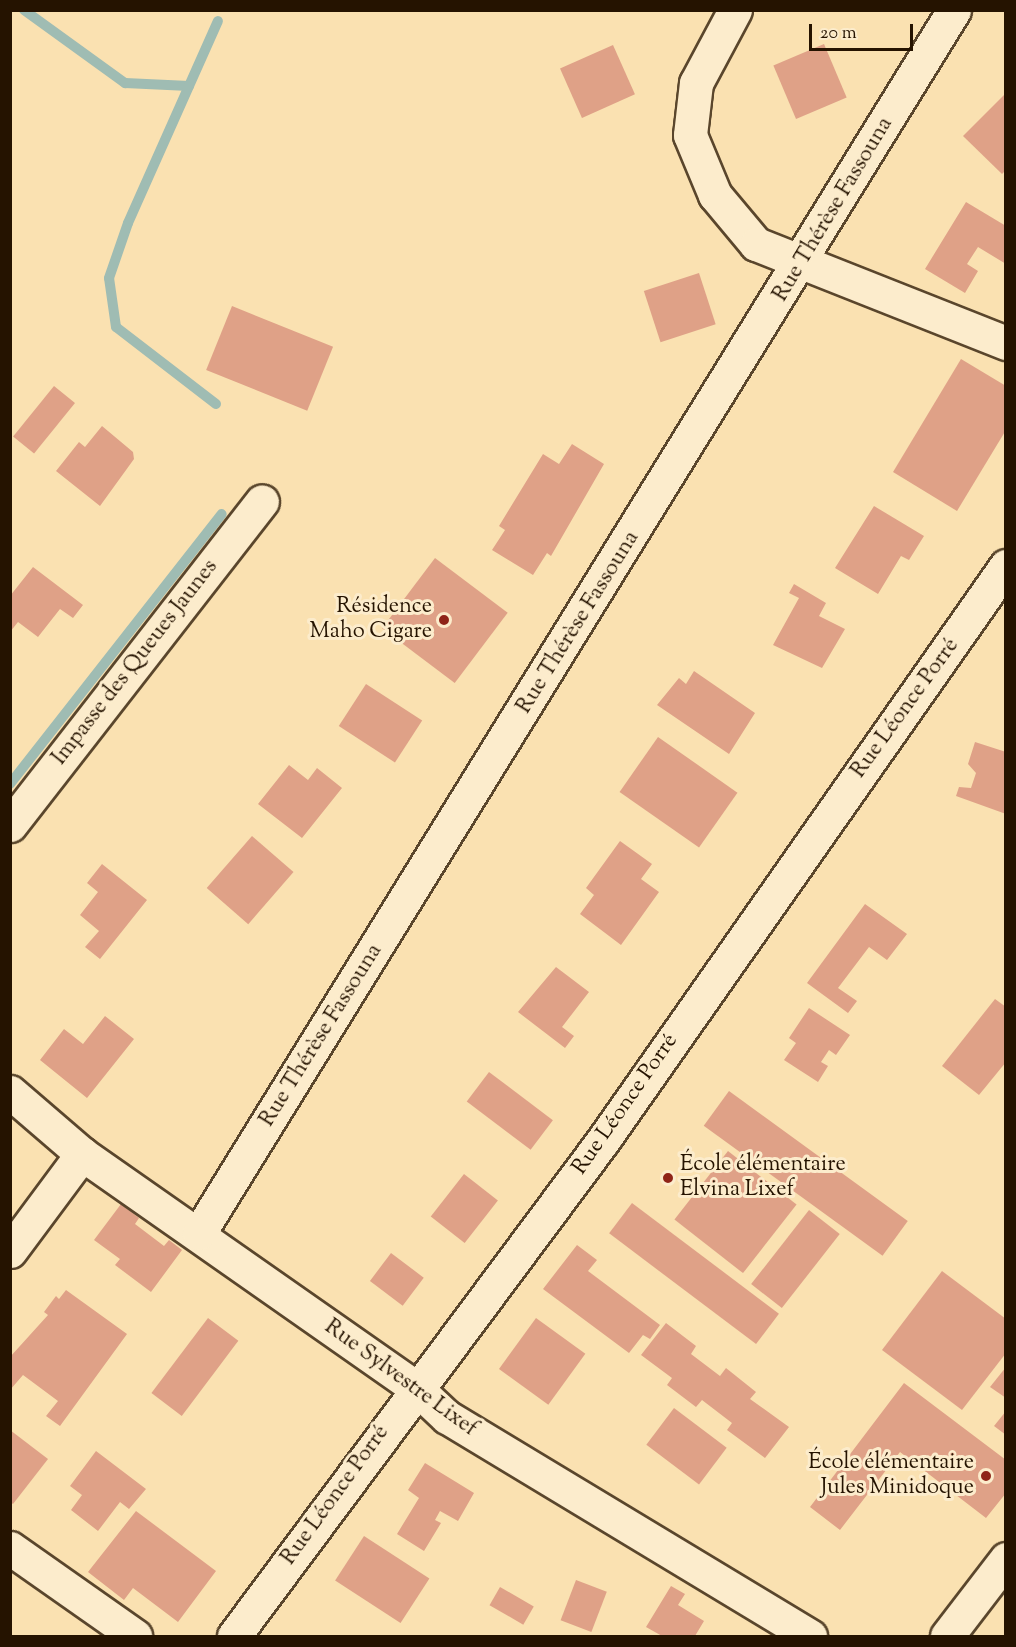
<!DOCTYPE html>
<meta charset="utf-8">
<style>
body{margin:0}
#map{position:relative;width:1016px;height:1647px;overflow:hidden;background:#fae1b1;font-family:"Sorts Mill Goudy",serif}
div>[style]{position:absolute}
.stream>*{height:10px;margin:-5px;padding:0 5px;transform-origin:5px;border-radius:5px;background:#9fbcb3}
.building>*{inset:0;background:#dfa187;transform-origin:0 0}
.roads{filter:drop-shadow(2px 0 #5a462c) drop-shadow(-2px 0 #5a462c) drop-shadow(0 2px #5a462c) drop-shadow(0 -2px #5a462c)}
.street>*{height:33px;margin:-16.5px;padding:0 16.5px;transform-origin:16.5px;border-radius:16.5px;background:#fceccc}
.dots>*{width:16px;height:16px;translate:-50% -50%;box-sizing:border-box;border:3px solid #fceccc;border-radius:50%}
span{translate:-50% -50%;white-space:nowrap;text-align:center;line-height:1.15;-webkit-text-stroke:6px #fceccc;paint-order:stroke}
.street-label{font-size:22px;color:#251300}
.poi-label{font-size:22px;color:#251300}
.right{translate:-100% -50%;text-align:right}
.left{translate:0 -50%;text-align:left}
.frame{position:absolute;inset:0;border:12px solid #251300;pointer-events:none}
.scale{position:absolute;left:809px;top:24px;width:104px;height:27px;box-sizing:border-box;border:3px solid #251300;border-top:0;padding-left:8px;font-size:18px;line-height:21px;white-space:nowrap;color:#251300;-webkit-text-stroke:4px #fceccc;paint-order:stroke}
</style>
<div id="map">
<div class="stream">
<i style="left:24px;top:10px;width:125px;rotate:35.9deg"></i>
<i style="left:125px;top:83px;width:64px;rotate:2.7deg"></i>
<i style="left:216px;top:404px;width:126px;rotate:-142.4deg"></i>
<i style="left:116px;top:327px;width:49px;rotate:-98.1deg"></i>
<i style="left:109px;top:278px;width:58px;rotate:-70.9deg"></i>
<i style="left:128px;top:223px;width:221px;rotate:-66deg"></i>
<i style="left:10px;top:784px;width:343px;rotate:-51.9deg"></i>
</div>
<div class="building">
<i style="left:824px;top:44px;width:58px;height:55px;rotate:67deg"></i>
<i style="left:613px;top:45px;width:54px;height:58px;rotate:66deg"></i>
<i style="clip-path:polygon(1006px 93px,1006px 170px,1002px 174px,963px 136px)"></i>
<i style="clip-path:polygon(966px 202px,1006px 226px,1006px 264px,978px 247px,967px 264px,978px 271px,965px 293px,925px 269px)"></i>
<i style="left:699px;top:273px;width:54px;height:58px;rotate:72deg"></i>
<i style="left:232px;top:306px;width:109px;height:69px;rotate:22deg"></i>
<i style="clip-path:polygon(961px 359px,1006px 386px,1006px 430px,957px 511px,893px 472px)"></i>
<i style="left:54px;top:386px;width:27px;height:65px;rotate:39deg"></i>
<i style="clip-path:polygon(102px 426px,133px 452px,134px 459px,100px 506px,56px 471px,79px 442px,85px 447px)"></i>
<i style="clip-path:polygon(572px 444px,604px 464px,551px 556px,547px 553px,533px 575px,492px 550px,505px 530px,499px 526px,543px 454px,559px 464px)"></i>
<i style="clip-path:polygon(874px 506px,924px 536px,909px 560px,901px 556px,878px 594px,835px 568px)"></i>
<i style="left:435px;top:558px;width:91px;height:88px;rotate:37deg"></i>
<i style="clip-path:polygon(33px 567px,83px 605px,73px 618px,60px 609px,38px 637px,18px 622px,10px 632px,10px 596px)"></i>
<i style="clip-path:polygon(794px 584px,826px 603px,819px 616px,845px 629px,822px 668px,773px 645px,799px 598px,789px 593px)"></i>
<i style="clip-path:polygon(694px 671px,755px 713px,729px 754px,657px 705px,679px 678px,686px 684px)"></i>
<i style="left:366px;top:684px;width:67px;height:50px;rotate:33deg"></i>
<i style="left:658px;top:737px;width:97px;height:67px;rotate:35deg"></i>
<i style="clip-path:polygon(975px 742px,1006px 752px,1006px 814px,956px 796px,959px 787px,971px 788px,976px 773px,968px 764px)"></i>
<i style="clip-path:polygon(289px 765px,308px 780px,317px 768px,342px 788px,302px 838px,258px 804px)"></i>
<i style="left:252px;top:836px;width:55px;height:69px;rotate:41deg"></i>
<i style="clip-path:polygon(620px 841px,652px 864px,641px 879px,659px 892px,621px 945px,580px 914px,594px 895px,586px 888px)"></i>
<i style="clip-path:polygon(102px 864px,147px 900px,100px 959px,85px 947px,99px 931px,80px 915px,98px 892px,87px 883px)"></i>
<i style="clip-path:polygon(865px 904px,907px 934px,887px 960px,869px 947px,838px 988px,857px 1001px,848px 1013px,807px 983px)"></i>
<i style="clip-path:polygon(556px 967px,589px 992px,562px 1027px,574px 1036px,565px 1048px,518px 1012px)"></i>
<i style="clip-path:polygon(995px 999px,1006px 1007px,1006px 1062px,979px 1095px,942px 1066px)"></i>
<i style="clip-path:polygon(809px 1008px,850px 1035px,836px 1055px,829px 1050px,821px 1062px,828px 1066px,818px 1082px,784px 1060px,796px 1043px,789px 1038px)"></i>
<i style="clip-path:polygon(105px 1016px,134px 1039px,87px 1098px,40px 1060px,64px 1029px,83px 1044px)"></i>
<i style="left:489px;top:1072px;width:80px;height:37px;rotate:37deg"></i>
<i style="left:729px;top:1091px;width:221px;height:43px;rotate:36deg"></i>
<i style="left:728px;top:1151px;width:87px;height:87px;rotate:38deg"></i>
<i style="left:464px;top:1174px;width:43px;height:54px;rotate:38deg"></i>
<i style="left:632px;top:1203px;width:184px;height:38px;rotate:37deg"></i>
<i style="clip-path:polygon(121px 1204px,139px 1218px,135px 1224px,164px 1246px,169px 1240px,182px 1250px,151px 1292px,115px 1265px,120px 1259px,94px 1240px)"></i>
<i style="left:809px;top:1210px;width:39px;height:94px;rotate:38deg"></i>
<i style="clip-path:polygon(577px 1245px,597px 1260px,588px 1271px,660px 1325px,650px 1339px,643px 1335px,629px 1353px,543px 1289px)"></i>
<i style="left:391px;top:1253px;width:41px;height:35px;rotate:37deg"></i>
<i style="clip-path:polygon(942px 1271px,1006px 1319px,1006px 1353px,962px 1410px,882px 1350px)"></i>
<i style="clip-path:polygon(66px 1290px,127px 1334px,60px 1426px,46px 1416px,58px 1401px,23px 1375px,10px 1390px,10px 1357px,48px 1315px,44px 1312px,56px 1296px,59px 1299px)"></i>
<i style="left:208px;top:1318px;width:38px;height:94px;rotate:37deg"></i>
<i style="left:536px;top:1318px;width:61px;height:63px;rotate:36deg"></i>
<i style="clip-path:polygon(666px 1323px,696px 1346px,691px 1354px,720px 1376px,726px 1368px,756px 1392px,750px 1399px,789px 1427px,765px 1458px,727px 1430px,732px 1423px,702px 1400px,696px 1407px,667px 1385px,672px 1378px,641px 1355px)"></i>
<i style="clip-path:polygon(1006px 1367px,1006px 1398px,990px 1387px)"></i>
<i style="clip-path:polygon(904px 1383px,1006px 1460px,1006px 1493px,986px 1518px,900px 1452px,840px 1530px,810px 1507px)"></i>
<i style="left:674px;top:1408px;width:66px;height:46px;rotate:37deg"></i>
<i style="clip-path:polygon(1006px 1411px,1006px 1435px,994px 1426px)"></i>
<i style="clip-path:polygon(10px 1430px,48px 1459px,13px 1504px,10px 1502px)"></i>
<i style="clip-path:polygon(96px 1451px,146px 1489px,129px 1509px,120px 1502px,98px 1531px,71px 1510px,82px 1495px,70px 1486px)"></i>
<i style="clip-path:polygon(425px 1463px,474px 1493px,458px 1521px,440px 1511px,435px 1520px,441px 1523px,424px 1551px,397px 1534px,419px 1498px,408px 1490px)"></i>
<i style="clip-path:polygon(136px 1511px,216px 1571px,178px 1622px,133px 1588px,124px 1600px,88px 1572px)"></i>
<i style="left:364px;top:1536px;width:78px;height:53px;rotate:33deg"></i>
<i style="left:576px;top:1580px;width:33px;height:43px;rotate:21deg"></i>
<i style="clip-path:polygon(671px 1586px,685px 1594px,678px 1605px,704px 1621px,695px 1636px,662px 1636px,646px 1627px)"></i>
<i style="left:500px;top:1587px;width:39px;height:21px;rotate:30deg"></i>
</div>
<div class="roads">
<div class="street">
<i style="left:735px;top:10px;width:83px;rotate:118.1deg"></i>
<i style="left:696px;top:83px;width:52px;rotate:96.6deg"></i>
<i style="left:690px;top:135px;width:65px;rotate:67.4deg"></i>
<i style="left:715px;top:195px;width:64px;rotate:50.1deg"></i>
<i style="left:756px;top:244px;width:269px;rotate:21.6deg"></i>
<i style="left:10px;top:825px;width:410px;rotate:-52.1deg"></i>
<i style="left:10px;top:1092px;width:95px;rotate:40.7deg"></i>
<i style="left:82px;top:1154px;width:406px;rotate:35deg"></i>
<i style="left:415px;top:1387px;width:44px;rotate:43.2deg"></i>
<i style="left:447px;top:1417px;width:424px;rotate:31.1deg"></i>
<i style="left:199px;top:1233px;width:1437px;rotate:-58.31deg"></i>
<i style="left:10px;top:1251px;width:121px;rotate:-53.4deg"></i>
<i style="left:10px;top:1548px;width:153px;rotate:35.1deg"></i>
<i style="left:234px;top:1636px;width:620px;rotate:-53.33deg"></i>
<i style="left:604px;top:1139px;width:700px;rotate:-54.95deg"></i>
<i style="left:947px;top:1636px;width:97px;rotate:-52.5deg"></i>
</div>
</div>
<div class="dots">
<i style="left:444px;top:620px;background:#8f2418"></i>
<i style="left:668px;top:1178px;background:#8f2418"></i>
<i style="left:986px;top:1476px;background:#8f2418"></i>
</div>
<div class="street-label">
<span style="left:834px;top:210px;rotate:-59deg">Rue Thérèse Fassouna</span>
<span style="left:579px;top:623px;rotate:-58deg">Rue Thérèse Fassouna</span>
<span style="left:136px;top:663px;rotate:-52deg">Impasse des Queues Jaunes</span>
<span style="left:906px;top:709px;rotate:-54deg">Rue Léonce Porré</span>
<span style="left:322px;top:1036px;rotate:-58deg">Rue Thérèse Fassouna</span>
<span style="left:626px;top:1105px;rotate:-55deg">Rue Léonce Porré</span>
<span style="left:400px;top:1379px;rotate:36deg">Rue Sylvestre Lixef</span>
<span style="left:336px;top:1496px;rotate:-54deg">Rue Léonce Porré</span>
</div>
<div class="poi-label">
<span class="right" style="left:432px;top:620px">Résidence<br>Maho Cigare</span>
<span class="left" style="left:680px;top:1178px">École élémentaire<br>Elvina Lixef</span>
<span class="right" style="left:974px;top:1476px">École élémentaire<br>Jules Minidoque</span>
</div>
<div class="frame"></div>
<div class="scale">20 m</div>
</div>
